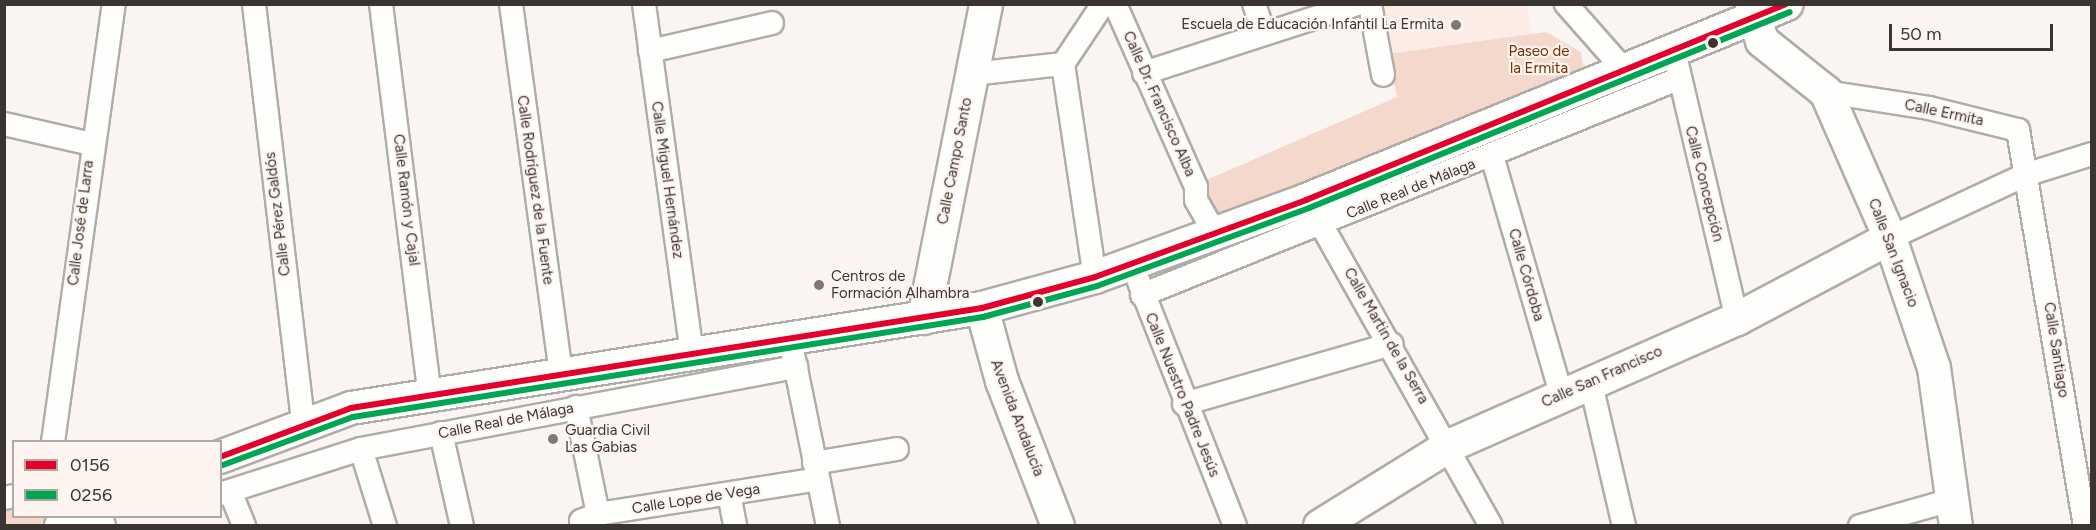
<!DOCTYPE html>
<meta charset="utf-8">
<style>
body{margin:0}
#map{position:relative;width:2096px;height:530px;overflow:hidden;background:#faf5f2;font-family:Figtree,sans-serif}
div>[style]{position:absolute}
.built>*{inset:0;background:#fcece5}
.green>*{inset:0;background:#f3d8cb}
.roads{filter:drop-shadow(2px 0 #b0aca9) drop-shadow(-2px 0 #b0aca9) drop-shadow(0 2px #b0aca9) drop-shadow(0 -2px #b0aca9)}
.street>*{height:22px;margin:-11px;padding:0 11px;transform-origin:11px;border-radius:11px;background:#fefefd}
.secondary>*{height:32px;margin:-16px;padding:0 16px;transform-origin:16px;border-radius:16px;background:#fefefd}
.bus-1>*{height:6px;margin:-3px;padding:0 3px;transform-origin:3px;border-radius:3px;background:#e4002b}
.bus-2>*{height:6px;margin:-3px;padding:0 3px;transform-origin:3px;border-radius:3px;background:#00a651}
.dots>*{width:16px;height:16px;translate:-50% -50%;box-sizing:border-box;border:3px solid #fef4ef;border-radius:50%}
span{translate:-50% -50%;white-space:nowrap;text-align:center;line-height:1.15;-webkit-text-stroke:4.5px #fef4ef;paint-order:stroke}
.poi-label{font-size:15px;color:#3b3532}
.right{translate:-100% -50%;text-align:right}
.left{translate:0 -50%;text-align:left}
.park-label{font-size:15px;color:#752e01}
.street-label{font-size:15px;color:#3b3532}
.frame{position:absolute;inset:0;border:6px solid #3b3532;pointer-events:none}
.legend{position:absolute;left:12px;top:440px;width:210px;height:78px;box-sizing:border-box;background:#fef4ef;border:2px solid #b0a8a3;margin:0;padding:8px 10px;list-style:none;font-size:18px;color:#3b3532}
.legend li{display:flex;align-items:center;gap:12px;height:30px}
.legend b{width:30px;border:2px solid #b0a8a3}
.scale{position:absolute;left:1889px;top:24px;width:164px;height:27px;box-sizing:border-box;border:3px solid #3b3532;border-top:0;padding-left:8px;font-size:18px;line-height:21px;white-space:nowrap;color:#3b3532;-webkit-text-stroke:4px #fef4ef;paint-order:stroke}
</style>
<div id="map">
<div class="built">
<i style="clip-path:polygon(1378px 5px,1526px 5px,1532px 34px,1388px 54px)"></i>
</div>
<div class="green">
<i style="clip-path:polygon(1546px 32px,1581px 52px,1584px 71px,1219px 215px,1202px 182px,1397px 97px,1388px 54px)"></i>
<i style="clip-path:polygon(13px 496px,14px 516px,49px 517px,50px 525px,5px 525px,4px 498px)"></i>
</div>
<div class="roads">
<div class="street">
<i style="left:254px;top:4px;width:423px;rotate:83.3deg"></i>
<i style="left:381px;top:4px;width:395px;rotate:82.9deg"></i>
<i style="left:511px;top:4px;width:374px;rotate:82.3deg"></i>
<i style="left:644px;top:4px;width:354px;rotate:82.2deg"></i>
<i style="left:1115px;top:4px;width:200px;rotate:66.1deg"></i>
<i style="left:1196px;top:187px;width:13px;rotate:90deg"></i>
<i style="left:1196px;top:200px;width:40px;rotate:60.3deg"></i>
<i style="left:1254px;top:4px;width:31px;rotate:71deg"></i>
<i style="left:1370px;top:4px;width:72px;rotate:79.6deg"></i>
<i style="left:1566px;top:4px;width:89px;rotate:48.6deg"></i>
<i style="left:650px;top:51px;width:125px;rotate:-12.9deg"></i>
<i style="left:1063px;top:64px;width:215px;rotate:81.5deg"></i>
<i style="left:1677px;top:64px;width:262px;rotate:76.8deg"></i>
<i style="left:1144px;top:73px;width:224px;rotate:-17.9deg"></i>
<i style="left:972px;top:74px;width:92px;rotate:-6.3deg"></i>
<i style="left:1063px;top:64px;width:72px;rotate:-56.3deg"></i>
<i style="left:1826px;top:92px;width:104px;rotate:8.8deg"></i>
<i style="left:1929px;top:108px;width:92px;rotate:13.9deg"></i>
<i style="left:2018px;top:130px;width:402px;rotate:80.4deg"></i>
<i style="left:4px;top:124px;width:89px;rotate:12.9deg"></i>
<i style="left:1492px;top:156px;width:248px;rotate:73.8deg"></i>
<i style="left:1322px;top:226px;width:344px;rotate:60.6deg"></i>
<i style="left:1890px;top:238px;width:149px;rotate:-25deg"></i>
<i style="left:2025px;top:175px;width:70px;rotate:-17.4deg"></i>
<i style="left:1139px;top:282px;width:262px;rotate:68.5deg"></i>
<i style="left:1142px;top:295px;width:578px;rotate:-21.95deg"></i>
<i style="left:793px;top:354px;width:176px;rotate:78.5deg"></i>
<i style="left:1590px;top:380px;width:150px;rotate:76.9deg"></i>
<i style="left:1184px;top:404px;width:216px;rotate:-16.1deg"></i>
<i style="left:576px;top:407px;width:109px;rotate:78.4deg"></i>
<i style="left:441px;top:433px;width:95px;rotate:77.3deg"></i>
<i style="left:53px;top:442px;width:442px;rotate:-82.1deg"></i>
<i style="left:361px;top:449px;width:81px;rotate:72.7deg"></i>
<i style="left:814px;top:463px;width:84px;rotate:-9.6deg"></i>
<i style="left:230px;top:491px;width:38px;rotate:68deg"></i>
<i style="left:220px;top:494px;width:148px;rotate:-17.7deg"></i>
<i style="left:361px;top:449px;width:443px;rotate:-10.7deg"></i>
<i style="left:729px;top:494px;width:33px;rotate:79deg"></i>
<i style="left:4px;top:498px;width:10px;rotate:-11deg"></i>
<i style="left:101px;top:516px;width:10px;rotate:73deg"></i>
<i style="left:582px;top:526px;width:5px;rotate:-101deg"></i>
<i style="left:581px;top:521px;width:18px;rotate:-22deg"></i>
<i style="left:598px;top:514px;width:223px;rotate:-9deg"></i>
<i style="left:1860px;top:526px;width:95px;rotate:-15.9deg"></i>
</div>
<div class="secondary">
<i style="left:1752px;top:4px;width:38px;rotate:75deg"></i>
<i style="left:1762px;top:41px;width:82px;rotate:38.6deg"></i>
<i style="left:1826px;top:92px;width:159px;rotate:66.3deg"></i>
<i style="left:1890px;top:238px;width:137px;rotate:71.3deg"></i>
<i style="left:1934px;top:368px;width:160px;rotate:82.1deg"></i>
<i style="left:982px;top:308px;width:76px;rotate:74.7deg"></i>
<i style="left:1002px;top:381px;width:155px;rotate:68.9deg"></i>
<i style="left:924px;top:318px;width:320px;rotate:-78.8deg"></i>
<i style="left:220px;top:457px;width:140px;rotate:-20.5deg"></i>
<i style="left:351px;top:408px;width:639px;rotate:-9.01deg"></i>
<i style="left:982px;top:308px;width:117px;rotate:-15.3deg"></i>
<i style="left:1095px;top:277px;width:225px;rotate:-20deg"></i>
<i style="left:1306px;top:200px;width:519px;rotate:-22.17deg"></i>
<i style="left:61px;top:526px;width:21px;rotate:-28deg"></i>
<i style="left:1320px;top:526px;width:152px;rotate:-31.8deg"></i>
<i style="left:1449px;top:446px;width:315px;rotate:-23.8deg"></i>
<i style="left:1737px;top:319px;width:173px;rotate:-27.9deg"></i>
</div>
</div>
<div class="bus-1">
<i style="left:220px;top:457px;width:140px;rotate:-20.5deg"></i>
<i style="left:351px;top:408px;width:639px;rotate:-9.01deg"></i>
<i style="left:982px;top:308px;width:117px;rotate:-15.3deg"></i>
<i style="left:1095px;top:277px;width:225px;rotate:-20deg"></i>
<i style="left:1306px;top:200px;width:518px;rotate:-22.21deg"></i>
</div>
<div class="bus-2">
<i style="left:223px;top:465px;width:139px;rotate:-20.3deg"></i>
<i style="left:353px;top:417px;width:638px;rotate:-9.02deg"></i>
<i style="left:983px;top:317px;width:118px;rotate:-15.2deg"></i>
<i style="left:1097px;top:286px;width:226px;rotate:-20.2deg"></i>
<i style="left:1309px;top:208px;width:519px;rotate:-22.17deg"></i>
</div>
<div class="dots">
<i style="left:1456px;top:25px;background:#7e7875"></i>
<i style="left:1713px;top:43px;background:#3b3532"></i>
<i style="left:819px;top:285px;background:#7e7875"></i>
<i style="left:1038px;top:302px;background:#3b3532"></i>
<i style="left:553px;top:439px;background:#7e7875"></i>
</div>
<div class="poi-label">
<span class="right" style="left:1444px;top:25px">Escuela de Educación Infantil La Ermita</span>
<span class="left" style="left:831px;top:285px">Centros de<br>Formación Alhambra</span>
<span class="left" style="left:565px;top:439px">Guardia Civil<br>Las Gabias</span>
</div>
<div class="park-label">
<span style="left:1539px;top:60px">Paseo de<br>la Ermita</span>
</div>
<div class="street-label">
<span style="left:1159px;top:104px;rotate:66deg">Calle Dr. Francisco Alba</span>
<span style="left:1944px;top:113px;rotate:12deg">Calle Ermita</span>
<span style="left:955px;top:161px;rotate:-79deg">Calle Campo Santo</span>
<span style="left:667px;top:180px;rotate:82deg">Calle Miguel Hernández</span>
<span style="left:1704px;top:184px;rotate:76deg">Calle Concepción</span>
<span style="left:1411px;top:189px;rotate:-22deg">Calle Real de Málaga</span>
<span style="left:535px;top:190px;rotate:82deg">Calle Rodríguez de la Fuente</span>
<span style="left:406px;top:200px;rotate:83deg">Calle Ramón y Cajal</span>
<span style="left:278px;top:214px;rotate:-97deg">Calle Pérez Galdós</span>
<span style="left:81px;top:223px;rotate:-83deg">Calle José de Larra</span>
<span style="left:1893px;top:253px;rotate:69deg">Calle San Ignacio</span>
<span style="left:1526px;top:275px;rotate:74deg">Calle Córdoba</span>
<span style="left:1386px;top:336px;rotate:60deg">Calle Martin de la Serra</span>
<span style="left:2056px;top:350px;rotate:81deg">Calle Santiago</span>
<span style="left:1602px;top:377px;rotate:-24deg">Calle San Francisco</span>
<span style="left:1182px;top:395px;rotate:68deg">Calle Nuestro Padre Jesús</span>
<span style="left:1017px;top:418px;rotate:69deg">Avenida Andalucía</span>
<span style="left:506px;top:421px;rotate:-11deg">Calle Real de Málaga</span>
<span style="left:696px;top:499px;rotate:-9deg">Calle Lope de Vega</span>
</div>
<div class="frame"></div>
<ul class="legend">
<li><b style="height:8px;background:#e4002b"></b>0156</li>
<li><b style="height:8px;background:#00a651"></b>0256</li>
</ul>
<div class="scale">50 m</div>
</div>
